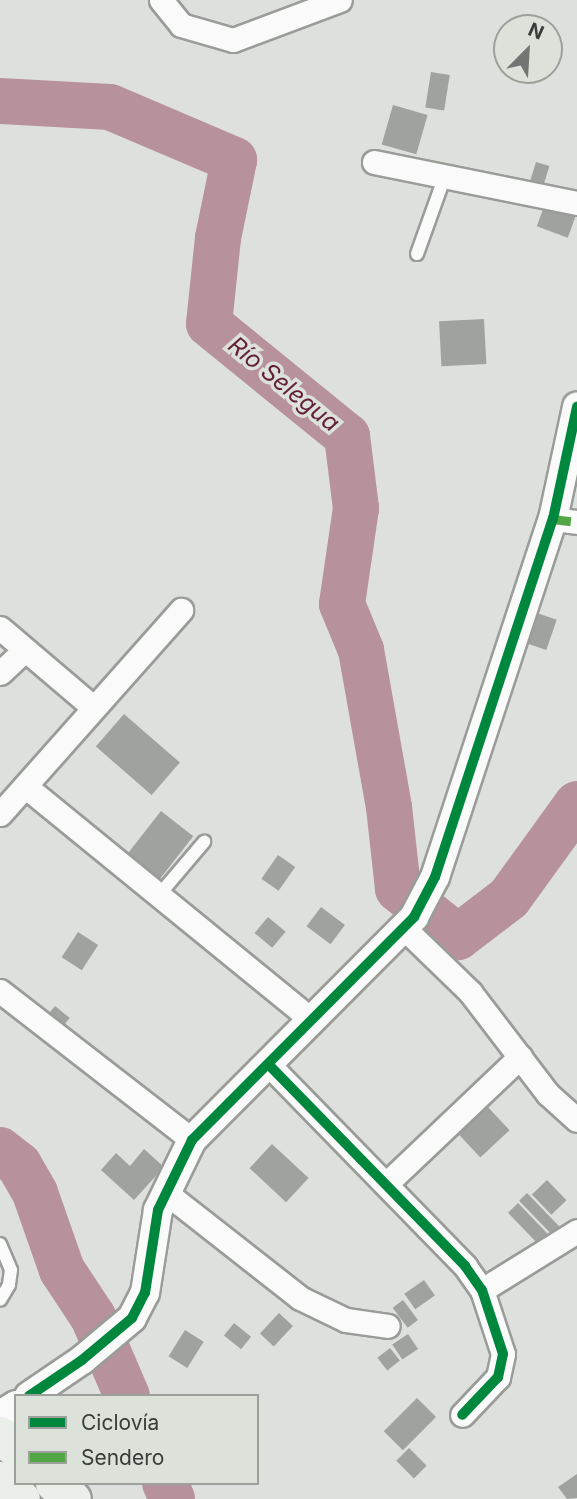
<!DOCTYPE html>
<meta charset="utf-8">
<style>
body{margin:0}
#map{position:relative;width:577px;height:1499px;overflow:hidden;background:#dde0dc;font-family:Inter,sans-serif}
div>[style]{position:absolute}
.river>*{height:46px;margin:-23px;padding:0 23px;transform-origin:23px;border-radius:23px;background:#b7929c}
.building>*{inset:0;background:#9fa29e;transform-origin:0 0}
.roads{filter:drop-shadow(2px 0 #999c98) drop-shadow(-2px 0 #999c98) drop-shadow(0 2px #999c98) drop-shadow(0 -2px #999c98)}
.service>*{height:12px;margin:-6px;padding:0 6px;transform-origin:6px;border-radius:6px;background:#fafafa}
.minor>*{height:23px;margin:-11.5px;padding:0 11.5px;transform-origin:11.5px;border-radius:11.5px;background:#fafafa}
.tertiary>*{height:28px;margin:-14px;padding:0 14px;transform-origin:14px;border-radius:14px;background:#fafafa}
.primary>*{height:37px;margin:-18.5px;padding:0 18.5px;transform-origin:18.5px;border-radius:18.5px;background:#ebefea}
.quiet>*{height:9px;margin-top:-4.5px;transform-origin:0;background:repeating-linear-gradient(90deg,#53a645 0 18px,transparent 0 27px)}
.cycleway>*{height:10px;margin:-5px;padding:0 5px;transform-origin:5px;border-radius:5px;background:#00873e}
span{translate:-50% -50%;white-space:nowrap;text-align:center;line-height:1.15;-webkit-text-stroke:7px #dce2da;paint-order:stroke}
.water-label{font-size:24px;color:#631f39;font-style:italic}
.legend{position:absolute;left:14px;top:1394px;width:245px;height:91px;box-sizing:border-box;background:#dce2da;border:2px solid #9ba09a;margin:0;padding:9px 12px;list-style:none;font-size:21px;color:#393c39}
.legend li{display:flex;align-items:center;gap:14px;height:35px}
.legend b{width:35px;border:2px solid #9ba09a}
.north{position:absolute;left:493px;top:14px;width:70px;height:70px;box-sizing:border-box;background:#dce2da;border:2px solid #9ba09a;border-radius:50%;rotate:24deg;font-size:19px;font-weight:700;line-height:28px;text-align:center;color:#393c39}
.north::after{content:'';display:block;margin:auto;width:24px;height:32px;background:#727572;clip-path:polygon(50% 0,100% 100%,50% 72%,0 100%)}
</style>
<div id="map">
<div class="river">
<i style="left:0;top:101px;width:110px;rotate:3.1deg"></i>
<i style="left:110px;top:107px;width:135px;rotate:23.1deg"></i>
<i style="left:234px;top:160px;width:80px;rotate:101.6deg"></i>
<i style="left:218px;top:238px;width:86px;rotate:96deg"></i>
<i style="left:209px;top:324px;width:178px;rotate:39.1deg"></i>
<i style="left:347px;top:436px;width:73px;rotate:82.9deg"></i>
<i style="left:356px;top:508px;width:97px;rotate:98.3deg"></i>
<i style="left:342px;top:604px;width:50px;rotate:67.6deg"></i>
<i style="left:361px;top:650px;width:159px;rotate:79.9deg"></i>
<i style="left:389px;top:807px;width:82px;rotate:83.7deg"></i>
<i style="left:398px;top:889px;width:77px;rotate:38.7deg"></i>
<i style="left:458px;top:937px;width:64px;rotate:-37.4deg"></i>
<i style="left:509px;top:898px;width:116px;rotate:-54.1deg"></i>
<i style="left:0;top:1150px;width:24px;rotate:38deg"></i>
<i style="left:19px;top:1165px;width:32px;rotate:60deg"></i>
<i style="left:35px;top:1193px;width:82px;rotate:70.7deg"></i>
<i style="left:62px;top:1270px;width:56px;rotate:56.6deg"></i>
<i style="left:93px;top:1317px;width:86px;rotate:66.7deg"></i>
<i style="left:165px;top:1483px;width:17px;rotate:66deg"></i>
</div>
<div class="building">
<i style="left:431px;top:72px;width:19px;height:36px;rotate:9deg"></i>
<i style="left:393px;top:105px;width:36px;height:41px;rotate:16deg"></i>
<i style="left:536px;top:162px;width:14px;height:20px;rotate:17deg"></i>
<i style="left:546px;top:201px;width:33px;height:27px;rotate:20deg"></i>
<i style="left:484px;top:319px;width:45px;height:45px;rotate:87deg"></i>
<i style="left:534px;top:612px;width:24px;height:32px;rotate:19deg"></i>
<i style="left:124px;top:714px;width:74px;height:43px;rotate:41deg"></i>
<i style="left:161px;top:811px;width:41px;height:61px;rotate:38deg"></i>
<i style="left:278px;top:855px;width:21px;height:29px;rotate:35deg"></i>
<i style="left:321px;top:907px;width:30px;height:24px;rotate:37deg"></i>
<i style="left:268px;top:917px;width:23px;height:21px;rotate:40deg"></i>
<i style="left:78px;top:932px;width:24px;height:30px;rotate:33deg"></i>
<i style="left:55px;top:1006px;width:19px;height:18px;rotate:39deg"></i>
<i style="left:487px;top:1106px;width:33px;height:40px;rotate:47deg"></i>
<i style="left:272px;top:1144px;width:50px;height:33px;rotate:43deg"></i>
<i style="clip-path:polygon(144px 1149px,164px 1167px,134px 1200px,101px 1170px,116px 1153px,130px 1166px)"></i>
<i style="left:547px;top:1180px;width:28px;height:21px;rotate:46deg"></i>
<i style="left:527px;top:1193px;width:55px;height:11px;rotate:46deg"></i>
<i style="left:518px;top:1203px;width:52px;height:14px;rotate:46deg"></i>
<i style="left:424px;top:1280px;width:19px;height:24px;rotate:55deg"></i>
<i style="left:403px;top:1300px;width:25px;height:13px;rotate:53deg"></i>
<i style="left:279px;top:1313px;width:19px;height:28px;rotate:43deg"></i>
<i style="left:234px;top:1323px;width:22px;height:16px;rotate:39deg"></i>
<i style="left:185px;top:1330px;width:22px;height:31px;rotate:32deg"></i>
<i style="left:408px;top:1334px;width:18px;height:19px;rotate:56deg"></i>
<i style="left:390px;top:1348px;width:16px;height:16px;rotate:52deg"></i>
<i style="left:417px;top:1398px;width:27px;height:47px;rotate:45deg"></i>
<i style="left:409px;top:1448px;width:25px;height:18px;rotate:45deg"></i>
<i style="clip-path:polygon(577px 1474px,577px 1498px,567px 1499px,558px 1487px)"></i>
</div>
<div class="roads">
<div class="service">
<i style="left:417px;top:254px;width:83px;rotate:-70.3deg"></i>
<i style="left:159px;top:895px;width:70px;rotate:-49.7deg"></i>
<i style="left:0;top:1244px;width:28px;rotate:67deg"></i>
<i style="left:11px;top:1270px;width:15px;rotate:98deg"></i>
<i style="left:9px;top:1285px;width:17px;rotate:121deg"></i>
</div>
<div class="minor">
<i style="left:161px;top:0;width:32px;rotate:51deg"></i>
<i style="left:181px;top:25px;width:54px;rotate:16.1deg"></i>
<i style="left:233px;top:40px;width:114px;rotate:-20.5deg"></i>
<i style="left:374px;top:162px;width:207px;rotate:11.4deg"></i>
<i style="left:553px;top:519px;width:24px;rotate:7deg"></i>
<i style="left:0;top:628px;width:123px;rotate:40.4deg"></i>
<i style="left:0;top:673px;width:34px;rotate:-43deg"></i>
<i style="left:25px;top:786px;width:370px;rotate:39.2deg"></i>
<i style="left:0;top:814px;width:273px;rotate:-48.4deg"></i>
<i style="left:404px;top:928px;width:92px;rotate:44.1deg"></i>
<i style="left:470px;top:992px;width:128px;rotate:52.6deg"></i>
<i style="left:548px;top:1094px;width:39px;rotate:42deg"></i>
<i style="left:0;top:991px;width:243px;rotate:37.8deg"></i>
<i style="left:269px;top:1065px;width:281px;rotate:45.7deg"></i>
<i style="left:465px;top:1266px;width:29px;rotate:55deg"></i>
<i style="left:482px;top:1290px;width:67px;rotate:71.8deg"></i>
<i style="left:503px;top:1354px;width:24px;rotate:102deg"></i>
<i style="left:498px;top:1377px;width:52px;rotate:133.5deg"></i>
<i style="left:386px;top:1184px;width:185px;rotate:-43.5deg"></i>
<i style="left:165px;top:1192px;width:172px;rotate:38.1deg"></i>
<i style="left:300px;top:1298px;width:51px;rotate:25.6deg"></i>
<i style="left:346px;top:1320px;width:42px;rotate:8.1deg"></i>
<i style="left:482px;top:1290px;width:112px;rotate:-31.8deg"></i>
</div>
<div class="tertiary">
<i style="left:29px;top:1396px;width:64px;rotate:-34.2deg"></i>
<i style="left:82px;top:1360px;width:65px;rotate:-40deg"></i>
<i style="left:132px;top:1318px;width:28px;rotate:-63deg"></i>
<i style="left:145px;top:1293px;width:84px;rotate:-81.1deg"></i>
<i style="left:158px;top:1210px;width:78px;rotate:-64.1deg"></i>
<i style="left:192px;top:1140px;width:315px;rotate:-45.1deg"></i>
<i style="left:414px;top:917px;width:45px;rotate:-62.3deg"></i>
<i style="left:435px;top:877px;width:377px;rotate:-71.8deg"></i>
<i style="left:553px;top:519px;width:115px;rotate:-77.9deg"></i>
<i style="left:0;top:1415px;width:19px;rotate:-32deg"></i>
</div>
<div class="primary">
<i style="left:0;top:1435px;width:21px;rotate:41deg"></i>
<i style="left:0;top:1480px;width:28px;rotate:42deg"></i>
<i style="left:54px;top:1483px;width:24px;rotate:42deg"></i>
</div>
</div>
<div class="quiet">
<i style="left:553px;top:519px;width:24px;rotate:7deg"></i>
</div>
<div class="cycleway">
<i style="left:269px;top:1065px;width:281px;rotate:45.7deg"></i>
<i style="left:465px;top:1266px;width:29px;rotate:55deg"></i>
<i style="left:482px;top:1290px;width:67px;rotate:71.8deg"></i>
<i style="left:503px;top:1354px;width:24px;rotate:102deg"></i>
<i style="left:498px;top:1377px;width:52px;rotate:133.5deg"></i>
<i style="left:29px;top:1396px;width:64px;rotate:-34.2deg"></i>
<i style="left:82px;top:1360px;width:65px;rotate:-40deg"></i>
<i style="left:132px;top:1318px;width:28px;rotate:-63deg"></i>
<i style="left:145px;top:1293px;width:84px;rotate:-81.1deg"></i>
<i style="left:158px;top:1210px;width:78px;rotate:-64.1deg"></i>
<i style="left:192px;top:1140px;width:315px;rotate:-45.1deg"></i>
<i style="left:414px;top:917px;width:45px;rotate:-62.3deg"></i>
<i style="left:435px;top:877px;width:377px;rotate:-71.8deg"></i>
<i style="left:553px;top:519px;width:115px;rotate:-77.9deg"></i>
</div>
<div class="water-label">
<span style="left:284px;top:384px;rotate:39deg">Río Selegua</span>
</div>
<ul class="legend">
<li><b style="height:9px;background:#00873e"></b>Ciclovía</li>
<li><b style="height:9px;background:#53a645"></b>Sendero</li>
</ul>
<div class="north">N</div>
</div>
